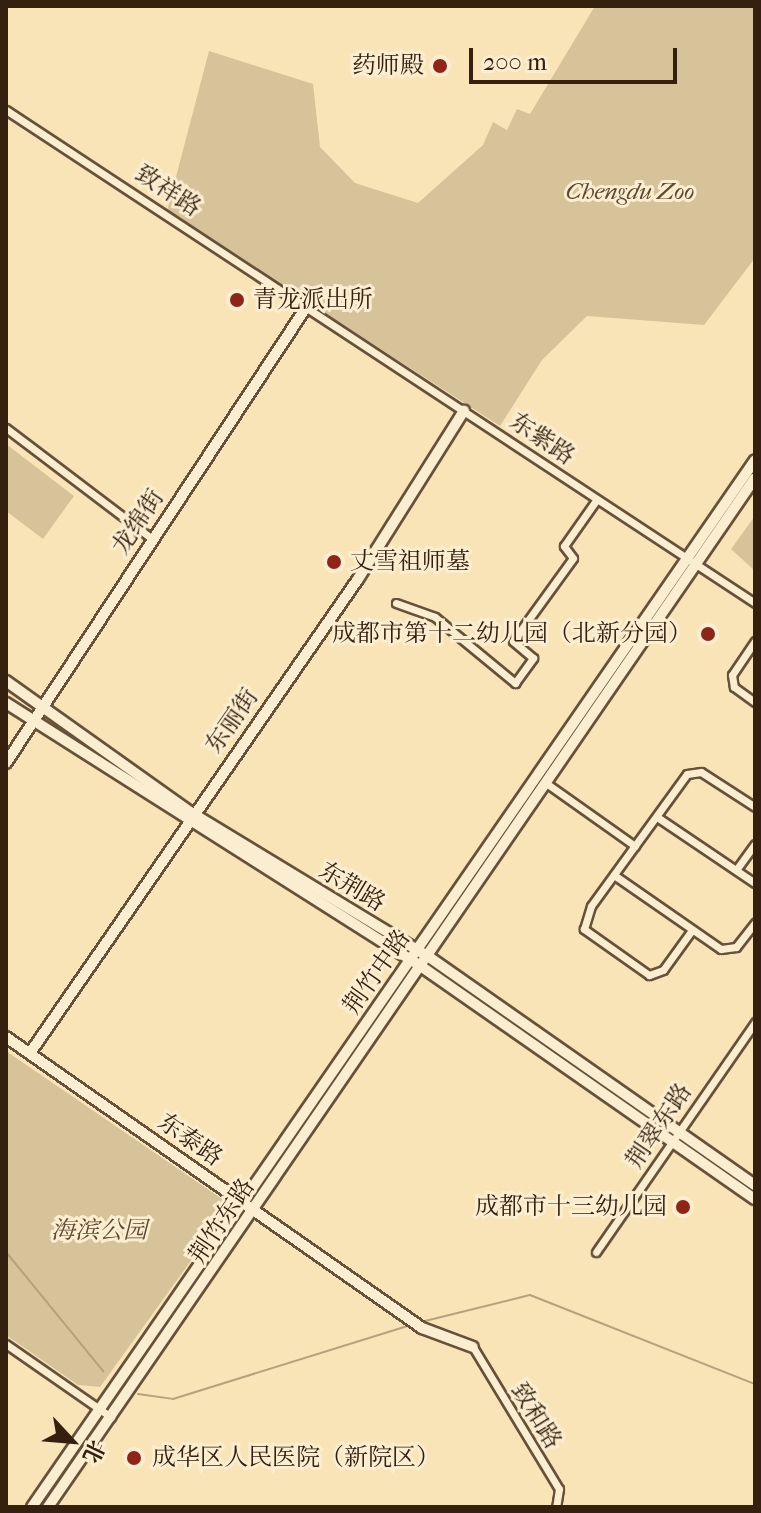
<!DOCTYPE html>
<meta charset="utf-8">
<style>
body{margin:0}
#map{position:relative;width:761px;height:1513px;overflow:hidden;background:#f8e4b6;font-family:"IM FELL French Canon","Noto Serif SC",serif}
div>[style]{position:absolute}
.green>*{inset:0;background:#d7c39a}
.stream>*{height:2px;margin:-1px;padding:0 1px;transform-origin:1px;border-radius:1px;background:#b6a17e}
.roads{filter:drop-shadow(2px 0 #66513a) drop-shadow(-2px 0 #66513a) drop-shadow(0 2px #66513a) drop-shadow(0 -2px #66513a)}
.street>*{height:7px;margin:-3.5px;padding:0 3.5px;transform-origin:3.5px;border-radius:3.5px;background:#faedd0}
.secondary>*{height:10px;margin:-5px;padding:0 5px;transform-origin:5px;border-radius:5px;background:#faedd0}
.dots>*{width:22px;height:22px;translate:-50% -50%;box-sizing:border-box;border:4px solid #faedd0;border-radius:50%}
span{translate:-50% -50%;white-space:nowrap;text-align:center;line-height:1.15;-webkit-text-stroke:6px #faedd0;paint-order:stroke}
.poi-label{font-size:24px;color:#352010}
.right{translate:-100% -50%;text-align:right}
.left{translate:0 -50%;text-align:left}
.street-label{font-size:24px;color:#352010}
.park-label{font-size:24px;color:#5e4932;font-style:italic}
.frame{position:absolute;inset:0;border:8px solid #352010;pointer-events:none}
.north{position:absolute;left:32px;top:1401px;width:80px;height:80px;-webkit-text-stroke:6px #faedd0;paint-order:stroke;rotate:116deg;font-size:22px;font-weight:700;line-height:32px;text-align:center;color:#352010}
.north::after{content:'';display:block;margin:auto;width:28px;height:36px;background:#352010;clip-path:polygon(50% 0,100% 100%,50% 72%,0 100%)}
.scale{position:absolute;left:469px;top:48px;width:208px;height:36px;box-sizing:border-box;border:4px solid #352010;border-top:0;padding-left:10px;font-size:24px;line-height:28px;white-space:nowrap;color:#352010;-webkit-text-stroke:6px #faedd0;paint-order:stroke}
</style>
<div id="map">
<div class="green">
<i style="clip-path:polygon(595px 6px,755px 6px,755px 258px,704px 325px,587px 316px,542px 360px,500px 426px,167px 211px,209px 51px,313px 84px,320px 147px,355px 183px,418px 203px,483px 145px,493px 122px,507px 130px,517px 109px,530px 114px)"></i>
<i style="clip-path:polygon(6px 444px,74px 496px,43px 539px,6px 511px)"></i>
<i style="clip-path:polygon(755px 516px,755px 571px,731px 549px)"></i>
<i style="clip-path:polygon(6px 1051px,225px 1201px,221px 1219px,100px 1387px,78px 1385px,6px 1335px)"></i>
</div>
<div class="stream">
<i style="left:6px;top:1252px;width:154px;rotate:50.8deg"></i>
<i style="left:421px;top:1322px;width:112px;rotate:-13.9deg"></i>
<i style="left:530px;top:1295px;width:242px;rotate:21.6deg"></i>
<i style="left:138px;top:1394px;width:35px;rotate:8deg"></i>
<i style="left:173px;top:1399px;width:249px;rotate:-17.3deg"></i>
</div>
<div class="roads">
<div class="street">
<i style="left:6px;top:110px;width:897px;rotate:33.35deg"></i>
<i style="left:6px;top:428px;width:182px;rotate:37.2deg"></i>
<i style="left:396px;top:603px;width:41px;rotate:19.7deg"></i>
<i style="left:435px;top:617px;width:104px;rotate:39.5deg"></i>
<i style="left:515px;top:683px;width:31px;rotate:-54deg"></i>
<i style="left:533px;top:658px;width:26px;rotate:-140deg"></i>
<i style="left:513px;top:641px;width:102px;rotate:-54.1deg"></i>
<i style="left:573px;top:558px;width:15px;rotate:-127deg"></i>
<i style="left:564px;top:546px;width:57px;rotate:-54.9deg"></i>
<i style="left:755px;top:641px;width:41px;rotate:124.1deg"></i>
<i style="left:732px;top:675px;width:12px;rotate:81deg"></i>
<i style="left:734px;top:687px;width:26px;rotate:36deg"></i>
<i style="left:546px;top:783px;width:109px;rotate:35.3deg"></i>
<i style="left:657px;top:817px;width:118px;rotate:34deg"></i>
<i style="left:736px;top:870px;width:32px;rotate:-54deg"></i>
<i style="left:614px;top:875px;width:130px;rotate:34.7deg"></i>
<i style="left:721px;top:949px;width:15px;rotate:-8deg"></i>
<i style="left:736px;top:947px;width:31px;rotate:-52deg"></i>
<i style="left:692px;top:930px;width:49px;rotate:125.9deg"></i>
<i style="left:663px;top:970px;width:15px;rotate:160deg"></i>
<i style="left:649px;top:975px;width:80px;rotate:-144.7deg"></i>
<i style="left:584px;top:929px;width:24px;rotate:-73deg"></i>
<i style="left:591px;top:906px;width:163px;rotate:-54deg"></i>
<i style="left:687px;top:774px;width:14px;rotate:-8deg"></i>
<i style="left:701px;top:772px;width:64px;rotate:32.9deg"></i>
<i style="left:596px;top:1252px;width:280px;rotate:-55.3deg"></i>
<i style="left:6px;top:1344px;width:128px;rotate:34.8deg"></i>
<i style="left:473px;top:1347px;width:166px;rotate:58.8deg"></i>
<i style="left:559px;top:1489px;width:18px;rotate:99deg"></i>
</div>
<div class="secondary">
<i style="left:6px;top:681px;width:228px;rotate:35.4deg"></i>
<i style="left:192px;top:813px;width:277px;rotate:31.3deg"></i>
<i style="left:429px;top:957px;width:398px;rotate:35deg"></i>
<i style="left:6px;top:703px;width:493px;rotate:32.4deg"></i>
<i style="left:422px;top:967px;width:406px;rotate:34.9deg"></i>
<i style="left:6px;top:763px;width:547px;rotate:-56.63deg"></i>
<i style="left:6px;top:1037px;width:508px;rotate:34.97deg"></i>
<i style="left:422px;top:1328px;width:54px;rotate:20.4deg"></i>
<i style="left:30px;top:1053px;width:576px;rotate:-55.32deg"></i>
<i style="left:358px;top:579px;width:199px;rotate:-57.8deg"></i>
<i style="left:32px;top:1507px;width:1272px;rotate:-55.37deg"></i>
<i style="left:48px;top:1507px;width:1248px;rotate:-55.51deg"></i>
</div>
</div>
<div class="dots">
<i style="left:440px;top:66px;background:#8f2418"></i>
<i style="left:237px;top:300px;background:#8f2418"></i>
<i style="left:334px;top:562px;background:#8f2418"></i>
<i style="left:708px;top:634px;background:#8f2418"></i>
<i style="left:683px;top:1207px;background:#8f2418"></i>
<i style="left:134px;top:1458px;background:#8f2418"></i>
</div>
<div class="poi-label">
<span class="right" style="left:424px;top:66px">药师殿</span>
<span class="left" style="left:253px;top:300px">青龙派出所</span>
<span class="left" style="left:350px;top:562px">丈雪祖师墓</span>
<span class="right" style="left:692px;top:634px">成都市第十二幼儿园（北新分园）</span>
<span class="right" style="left:667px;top:1207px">成都市十三幼儿园</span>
<span class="left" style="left:152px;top:1458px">成华区人民医院（新院区）</span>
</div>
<div class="street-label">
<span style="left:168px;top:191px;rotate:33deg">致祥路</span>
<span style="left:542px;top:439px;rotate:34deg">东紫路</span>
<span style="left:138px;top:522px;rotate:-56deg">龙绵街</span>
<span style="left:232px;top:721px;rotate:-55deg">东丽街</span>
<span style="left:352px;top:887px;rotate:31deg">东荆路</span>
<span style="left:377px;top:972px;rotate:-55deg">荆竹中路</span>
<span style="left:659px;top:1126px;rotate:-56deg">荆翠东路</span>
<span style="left:190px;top:1140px;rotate:35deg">东泰路</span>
<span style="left:222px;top:1221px;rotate:-56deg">荆竹东路</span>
<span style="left:536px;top:1416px;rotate:58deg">致和路</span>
</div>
<div class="park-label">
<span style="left:630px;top:192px">Chengdu Zoo</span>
<span style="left:99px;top:1231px">海滨公园</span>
</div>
<div class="frame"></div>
<div class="north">北</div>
<div class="scale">200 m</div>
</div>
